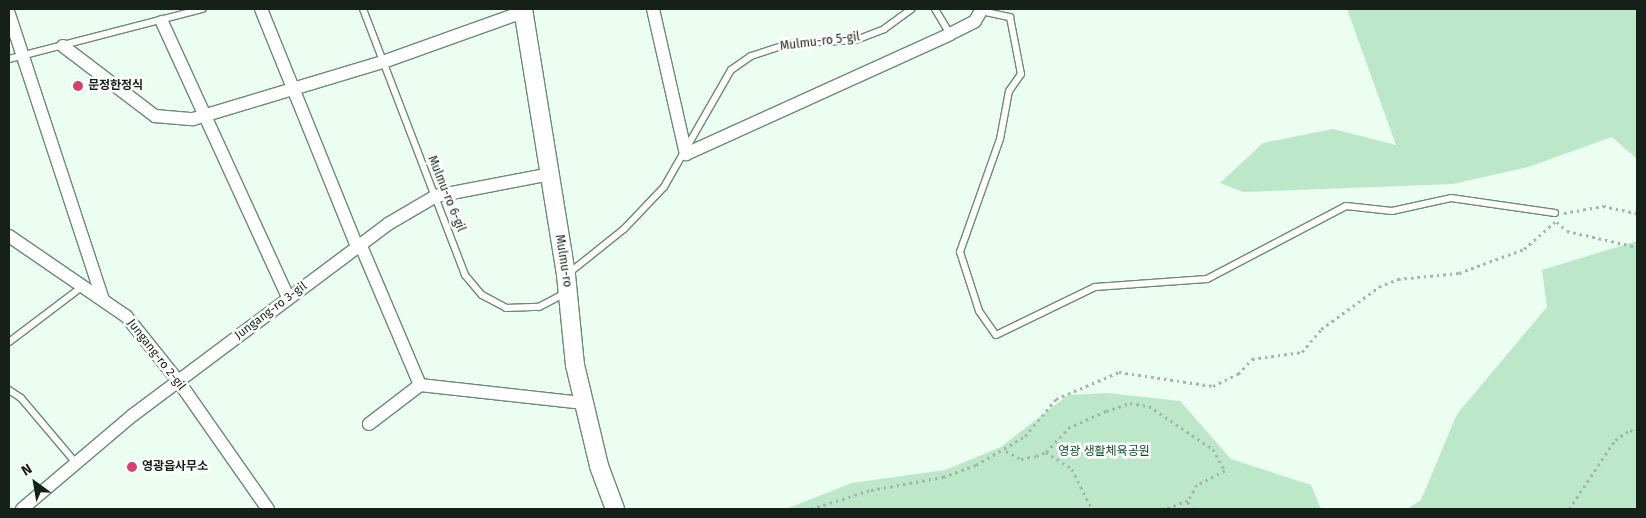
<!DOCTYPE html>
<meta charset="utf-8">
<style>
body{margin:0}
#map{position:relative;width:1646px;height:518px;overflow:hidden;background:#ecfef1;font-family:"Fira Sans","Noto Sans KR",sans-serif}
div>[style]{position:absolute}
.green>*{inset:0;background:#bde7c9}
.path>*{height:2.5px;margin-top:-1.25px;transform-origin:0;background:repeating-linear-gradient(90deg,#a6b5aa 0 2.5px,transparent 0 6.5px)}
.roads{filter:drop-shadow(1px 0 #6e8a77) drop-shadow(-1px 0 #6e8a77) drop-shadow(0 1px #6e8a77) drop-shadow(0 -1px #6e8a77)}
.lane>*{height:6px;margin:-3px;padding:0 3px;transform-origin:3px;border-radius:3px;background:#fff}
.street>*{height:12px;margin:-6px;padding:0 6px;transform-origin:6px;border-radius:6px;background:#fff}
.secondary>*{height:18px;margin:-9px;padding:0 9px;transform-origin:9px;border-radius:9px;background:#fff}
.dots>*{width:14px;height:14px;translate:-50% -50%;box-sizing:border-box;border:2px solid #fff;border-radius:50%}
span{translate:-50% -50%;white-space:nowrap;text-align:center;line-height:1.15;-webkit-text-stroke:5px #fff;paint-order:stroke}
.street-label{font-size:12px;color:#152018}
.poi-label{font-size:12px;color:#152018;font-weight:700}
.left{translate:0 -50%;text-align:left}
.park-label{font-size:12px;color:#07522d}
.frame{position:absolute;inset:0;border:10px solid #152018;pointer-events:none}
.north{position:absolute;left:10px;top:458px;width:50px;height:50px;-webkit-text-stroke:4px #fff;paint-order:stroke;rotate:328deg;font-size:14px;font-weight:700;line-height:20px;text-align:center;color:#152018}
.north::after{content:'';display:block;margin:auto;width:18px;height:22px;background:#152018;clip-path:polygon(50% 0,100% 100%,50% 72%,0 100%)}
</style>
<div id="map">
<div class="green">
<i style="clip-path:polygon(1347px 9px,1637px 9px,1637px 159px,1612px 137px,1528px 167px,1453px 184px,1243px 192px,1220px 183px,1263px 143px,1333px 129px,1396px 145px)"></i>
<i style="clip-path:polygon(1637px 241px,1637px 509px,1407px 509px,1421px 500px,1457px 414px,1547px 307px,1542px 270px)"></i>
<i style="clip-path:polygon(1108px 393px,1180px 401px,1231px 459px,1311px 485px,1321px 509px,786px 509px,852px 483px,945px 470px,1001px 447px,1068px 395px)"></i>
</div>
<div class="path">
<i style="left:1564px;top:213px;width:40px;rotate:-10deg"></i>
<i style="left:1603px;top:206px;width:35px;rotate:12deg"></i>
<i style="left:1557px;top:222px;width:13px;rotate:42deg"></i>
<i style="left:1567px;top:231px;width:72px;rotate:12.9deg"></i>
<i style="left:1006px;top:451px;width:17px;rotate:28deg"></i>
<i style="left:1021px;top:459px;width:15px;rotate:-11deg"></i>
<i style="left:1036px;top:456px;width:11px;rotate:-22deg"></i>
<i style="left:1046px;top:452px;width:33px;rotate:-47deg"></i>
<i style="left:1068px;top:428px;width:42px;rotate:-24.1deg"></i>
<i style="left:1106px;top:411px;width:25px;rotate:-18deg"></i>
<i style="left:1130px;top:403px;width:19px;rotate:9deg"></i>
<i style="left:1149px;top:406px;width:77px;rotate:33.9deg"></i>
<i style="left:1213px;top:449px;width:25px;rotate:61deg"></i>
<i style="left:1225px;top:471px;width:31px;rotate:153deg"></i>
<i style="left:1197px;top:485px;width:18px;rotate:119deg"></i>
<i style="left:1188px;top:501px;width:23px;rotate:160deg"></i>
<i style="left:1046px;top:452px;width:31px;rotate:33deg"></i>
<i style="left:1072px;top:469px;width:45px;rotate:63.4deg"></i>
<i style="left:1188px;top:502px;width:8px;rotate:60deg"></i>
<i style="left:811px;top:509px;width:63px;rotate:-17.6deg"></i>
<i style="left:871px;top:490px;width:73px;rotate:-10.2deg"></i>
<i style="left:943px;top:477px;width:35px;rotate:-20deg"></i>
<i style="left:976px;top:465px;width:57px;rotate:-30.6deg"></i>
<i style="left:1025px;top:436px;width:48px;rotate:-50deg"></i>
<i style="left:1056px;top:399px;width:69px;rotate:-23.2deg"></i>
<i style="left:1119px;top:372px;width:95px;rotate:8.5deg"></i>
<i style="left:1213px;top:386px;width:28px;rotate:-26deg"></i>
<i style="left:1238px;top:374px;width:21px;rotate:-47deg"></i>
<i style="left:1252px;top:359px;width:50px;rotate:-8deg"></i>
<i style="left:1302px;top:352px;width:30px;rotate:-50deg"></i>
<i style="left:1321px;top:329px;width:72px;rotate:-35.9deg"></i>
<i style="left:1379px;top:287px;width:21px;rotate:-23deg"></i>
<i style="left:1398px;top:279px;width:61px;rotate:-5.6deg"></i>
<i style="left:1459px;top:273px;width:69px;rotate:-20.3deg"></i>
<i style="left:1524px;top:249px;width:41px;rotate:-41.1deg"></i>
<i style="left:1569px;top:509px;width:83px;rotate:-56.3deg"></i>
<i style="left:1615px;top:440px;width:18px;rotate:-34deg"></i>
<i style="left:1630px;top:430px;width:7px;rotate:16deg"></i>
</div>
<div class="roads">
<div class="lane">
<i style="left:363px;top:9px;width:285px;rotate:69deg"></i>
<i style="left:465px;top:275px;width:26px;rotate:50deg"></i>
<i style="left:482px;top:295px;width:27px;rotate:28deg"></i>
<i style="left:506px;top:308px;width:33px;rotate:-2deg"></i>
<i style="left:539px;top:307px;width:32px;rotate:-28deg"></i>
<i style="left:935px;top:9px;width:29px;rotate:59deg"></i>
<i style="left:981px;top:11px;width:30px;rotate:12deg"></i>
<i style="left:1010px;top:17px;width:58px;rotate:79.1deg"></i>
<i style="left:1021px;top:74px;width:21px;rotate:125deg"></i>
<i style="left:1009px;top:91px;width:49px;rotate:100.6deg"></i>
<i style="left:1000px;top:139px;width:120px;rotate:109.5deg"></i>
<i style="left:960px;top:252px;width:62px;rotate:72.1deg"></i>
<i style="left:979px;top:311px;width:29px;rotate:55deg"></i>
<i style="left:996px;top:335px;width:110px;rotate:-25.9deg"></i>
<i style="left:1095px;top:287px;width:112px;rotate:-4.1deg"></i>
<i style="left:1207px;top:279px;width:157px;rotate:-27.7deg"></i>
<i style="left:1346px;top:206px;width:46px;rotate:6.2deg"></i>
<i style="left:1392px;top:211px;width:60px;rotate:-12.4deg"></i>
<i style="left:1451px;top:198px;width:105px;rotate:8.2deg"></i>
<i style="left:9px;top:59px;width:200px;rotate:-14.5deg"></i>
<i style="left:569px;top:273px;width:70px;rotate:-38.7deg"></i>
<i style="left:624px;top:229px;width:58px;rotate:-46.4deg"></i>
<i style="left:664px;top:187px;width:135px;rotate:-60.2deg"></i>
<i style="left:731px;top:70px;width:24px;rotate:-35deg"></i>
<i style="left:751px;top:56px;width:38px;rotate:-18deg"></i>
<i style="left:787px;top:44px;width:69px;rotate:-3.3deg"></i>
<i style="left:856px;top:40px;width:30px;rotate:-21deg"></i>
<i style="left:884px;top:29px;width:34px;rotate:-36deg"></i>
<i style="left:9px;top:342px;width:93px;rotate:-37.1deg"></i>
<i style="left:9px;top:390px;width:14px;rotate:34deg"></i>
<i style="left:21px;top:398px;width:85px;rotate:49.8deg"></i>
</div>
<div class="street">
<i style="left:261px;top:9px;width:257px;rotate:68deg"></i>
<i style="left:653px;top:9px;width:149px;rotate:77.2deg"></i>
<i style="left:686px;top:154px;width:290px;rotate:-24.4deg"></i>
<i style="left:950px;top:34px;width:28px;rotate:-27deg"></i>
<i style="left:975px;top:21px;width:14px;rotate:-60deg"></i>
<i style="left:9px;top:14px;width:301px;rotate:71.8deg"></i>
<i style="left:162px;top:22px;width:302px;rotate:65.4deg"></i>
<i style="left:63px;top:46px;width:116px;rotate:37.3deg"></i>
<i style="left:155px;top:116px;width:38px;rotate:5deg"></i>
<i style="left:193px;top:119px;width:198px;rotate:-16.7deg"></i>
<i style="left:383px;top:62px;width:149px;rotate:-19.7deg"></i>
<i style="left:9px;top:236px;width:142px;rotate:34.4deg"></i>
<i style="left:126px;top:316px;width:85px;rotate:51.2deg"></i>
<i style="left:179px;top:382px;width:155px;rotate:55deg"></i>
<i style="left:361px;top:246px;width:151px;rotate:67deg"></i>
<i style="left:420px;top:385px;width:165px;rotate:6.3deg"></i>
<i style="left:369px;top:424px;width:64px;rotate:-37.4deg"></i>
<i style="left:22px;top:509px;width:145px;rotate:-40.3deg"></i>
<i style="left:133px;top:415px;width:319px;rotate:-36.8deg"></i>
<i style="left:388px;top:224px;width:56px;rotate:-30.3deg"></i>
<i style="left:436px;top:196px;width:116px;rotate:-10.9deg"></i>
</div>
<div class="secondary">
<i style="left:523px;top:9px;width:269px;rotate:80.8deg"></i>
<i style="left:566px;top:275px;width:90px;rotate:84.3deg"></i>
<i style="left:575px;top:365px;width:104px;rotate:76.6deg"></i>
<i style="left:599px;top:466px;width:46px;rotate:69.6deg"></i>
</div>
</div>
<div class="dots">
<i style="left:78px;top:86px;background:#d2446f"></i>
<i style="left:132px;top:467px;background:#d2446f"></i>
</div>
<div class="street-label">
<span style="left:820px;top:42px;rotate:-7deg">Mulmu-ro 5-gil</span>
<span style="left:446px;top:194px;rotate:68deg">Mulmu-ro 6-gil</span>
<span style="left:563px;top:261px;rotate:81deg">Mulmu-ro</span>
<span style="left:271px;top:311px;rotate:-37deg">Jungang-ro 3-gil</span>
<span style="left:156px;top:355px;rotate:52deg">Jungang-ro 2-gil</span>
</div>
<div class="poi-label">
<span class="left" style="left:88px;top:86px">문정한정식</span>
<span class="left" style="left:142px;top:467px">영광읍사무소</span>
</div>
<div class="park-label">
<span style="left:1104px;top:452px">영광 생활체육공원</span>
</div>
<div class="frame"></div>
<div class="north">N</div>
</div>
